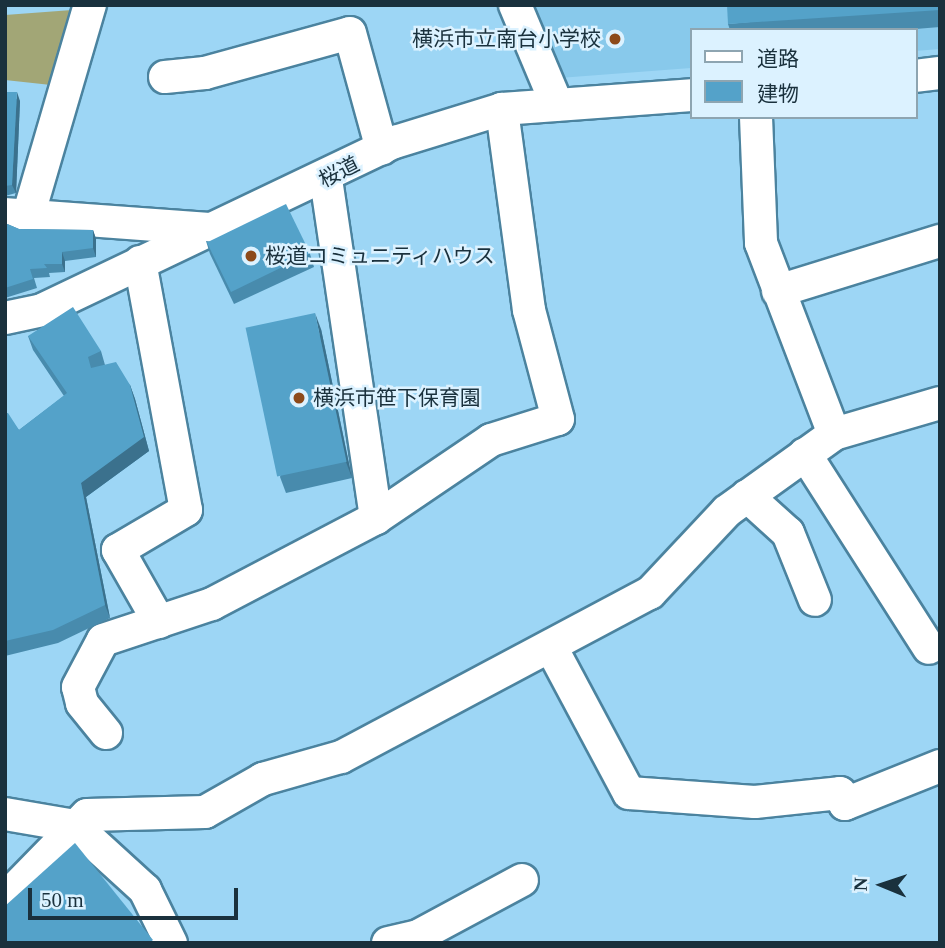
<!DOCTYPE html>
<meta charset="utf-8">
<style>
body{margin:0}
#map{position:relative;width:945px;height:948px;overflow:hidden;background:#9dd6f5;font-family:"Times New Roman","Noto Sans JP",serif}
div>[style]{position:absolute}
.built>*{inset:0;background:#88c9eb}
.green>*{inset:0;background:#a2a676}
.roads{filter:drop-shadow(2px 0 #4b839f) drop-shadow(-2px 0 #4b839f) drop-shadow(0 2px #4b839f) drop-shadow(0 -2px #4b839f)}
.minor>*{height:32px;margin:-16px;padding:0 16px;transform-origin:16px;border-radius:16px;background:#fff}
.wall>*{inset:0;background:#488bad}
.shaded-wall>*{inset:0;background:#3b718d}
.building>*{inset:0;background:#54a2c9;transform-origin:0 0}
.dots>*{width:19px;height:19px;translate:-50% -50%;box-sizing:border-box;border:4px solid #dcf2ff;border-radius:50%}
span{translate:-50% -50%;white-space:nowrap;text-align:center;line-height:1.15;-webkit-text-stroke:5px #dcf2ff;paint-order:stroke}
.poi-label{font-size:21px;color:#1a313d}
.right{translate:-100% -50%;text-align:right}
.left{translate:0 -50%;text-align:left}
.street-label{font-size:21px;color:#1a313d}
.frame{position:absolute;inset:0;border:7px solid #1a313d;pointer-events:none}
.legend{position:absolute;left:690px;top:28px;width:228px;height:91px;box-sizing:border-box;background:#dcf2ff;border:2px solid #8ea5b1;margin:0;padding:9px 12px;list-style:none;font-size:21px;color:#1a313d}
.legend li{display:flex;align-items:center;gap:14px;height:35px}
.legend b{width:35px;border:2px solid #8ea5b1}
.north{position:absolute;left:847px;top:850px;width:70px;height:70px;-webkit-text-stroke:5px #dcf2ff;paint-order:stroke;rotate:272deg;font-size:19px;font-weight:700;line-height:28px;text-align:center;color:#1a313d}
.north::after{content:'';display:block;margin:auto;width:24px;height:32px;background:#1a313d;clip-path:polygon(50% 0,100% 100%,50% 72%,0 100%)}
.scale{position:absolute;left:28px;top:888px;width:210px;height:32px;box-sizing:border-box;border:4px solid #1a313d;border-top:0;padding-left:9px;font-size:21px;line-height:24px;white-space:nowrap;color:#1a313d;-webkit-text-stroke:5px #dcf2ff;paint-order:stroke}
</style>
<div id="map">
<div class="built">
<i style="clip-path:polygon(522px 5px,940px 5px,940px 49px,915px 51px,915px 30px,691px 30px,691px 68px,559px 78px)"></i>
</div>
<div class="green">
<i style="clip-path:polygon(72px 10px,51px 85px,5px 80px,5px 15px)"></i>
</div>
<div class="roads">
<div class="minor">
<i style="left:515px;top:5px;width:108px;rotate:67.2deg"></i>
<i style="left:915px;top:76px;width:25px;rotate:-7deg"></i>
<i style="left:165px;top:77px;width:40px;rotate:-5.7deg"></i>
<i style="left:205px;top:73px;width:150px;rotate:-15.4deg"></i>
<i style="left:350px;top:33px;width:120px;rotate:74.6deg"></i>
<i style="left:756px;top:117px;width:126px;rotate:87.7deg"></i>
<i style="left:761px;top:243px;width:204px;rotate:69.1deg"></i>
<i style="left:326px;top:179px;width:343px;rotate:81.6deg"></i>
<i style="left:5px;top:214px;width:206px;rotate:4.2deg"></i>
<i style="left:27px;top:220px;width:224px;rotate:-73.7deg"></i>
<i style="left:140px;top:262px;width:252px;rotate:79.5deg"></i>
<i style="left:186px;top:510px;width:79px;rotate:149.5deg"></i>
<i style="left:118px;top:550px;width:83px;rotate:60.3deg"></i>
<i style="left:778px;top:291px;width:170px;rotate:-17.2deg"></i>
<i style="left:5px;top:318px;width:38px;rotate:-12deg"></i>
<i style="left:42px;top:310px;width:391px;rotate:-25.5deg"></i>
<i style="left:395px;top:142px;width:112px;rotate:-17.1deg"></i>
<i style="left:502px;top:109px;width:190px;rotate:-4.2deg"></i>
<i style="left:805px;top:454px;width:230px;rotate:57.4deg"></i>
<i style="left:747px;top:496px;width:55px;rotate:42.1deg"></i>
<i style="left:788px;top:533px;width:72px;rotate:68.1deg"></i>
<i style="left:552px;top:649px;width:163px;rotate:61.9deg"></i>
<i style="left:629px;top:793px;width:126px;rotate:4.1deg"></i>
<i style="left:755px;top:802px;width:85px;rotate:-6deg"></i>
<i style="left:840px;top:793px;width:12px;rotate:66deg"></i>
<i style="left:845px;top:804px;width:102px;rotate:-21.8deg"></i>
<i style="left:106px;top:733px;width:38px;rotate:-129deg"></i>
<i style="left:82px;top:703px;width:16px;rotate:-104deg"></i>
<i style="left:78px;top:687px;width:53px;rotate:-62deg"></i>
<i style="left:103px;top:640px;width:115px;rotate:-18.3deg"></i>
<i style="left:212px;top:604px;width:185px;rotate:-27.7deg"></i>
<i style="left:376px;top:518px;width:139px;rotate:-34.1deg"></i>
<i style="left:491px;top:440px;width:70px;rotate:-17.4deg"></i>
<i style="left:558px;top:419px;width:113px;rotate:-104.9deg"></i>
<i style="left:529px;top:310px;width:203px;rotate:-97.7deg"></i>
<i style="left:5px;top:814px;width:71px;rotate:9.7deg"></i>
<i style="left:75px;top:826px;width:95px;rotate:42.4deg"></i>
<i style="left:145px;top:890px;width:59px;rotate:63.9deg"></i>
<i style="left:5px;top:899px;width:117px;rotate:-45.7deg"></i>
<i style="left:87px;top:815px;width:118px;rotate:-1.5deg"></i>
<i style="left:205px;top:812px;width:67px;rotate:-29.6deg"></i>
<i style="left:263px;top:779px;width:81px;rotate:-15.8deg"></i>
<i style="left:341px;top:757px;width:350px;rotate:-28deg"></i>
<i style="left:650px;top:593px;width:112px;rotate:-46.8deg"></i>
<i style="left:727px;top:511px;width:132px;rotate:-35.7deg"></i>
<i style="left:834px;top:434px;width:110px;rotate:-16.3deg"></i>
<i style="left:388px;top:943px;width:31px;rotate:-13deg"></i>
<i style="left:418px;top:936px;width:118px;rotate:-28.3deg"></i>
</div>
</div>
<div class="wall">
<i style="clip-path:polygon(940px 5px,940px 27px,903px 30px,730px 30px,728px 24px)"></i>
<i style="clip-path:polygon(5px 92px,20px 101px,16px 193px,5px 196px)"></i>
<i style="clip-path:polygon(5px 223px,19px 229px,93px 230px,96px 239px,96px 257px,65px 261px,65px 272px,49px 273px,50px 277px,34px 278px,37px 288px,5px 298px)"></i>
<i style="clip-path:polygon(206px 241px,310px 254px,314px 267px,234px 304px,210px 254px)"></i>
<i style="clip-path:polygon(321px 329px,352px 478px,286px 493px,280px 477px)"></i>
<i style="clip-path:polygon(28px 336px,101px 351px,105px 365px,130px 385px,135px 399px,149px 451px,86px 497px,110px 618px,58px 643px,5px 656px,5px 413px,19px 430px,64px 396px,33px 350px)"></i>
</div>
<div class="shaded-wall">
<i style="clip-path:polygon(17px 92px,20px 101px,16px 193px,12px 185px)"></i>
<i style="clip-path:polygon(93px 230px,96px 239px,96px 257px,93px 248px)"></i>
<i style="clip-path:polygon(62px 252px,65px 261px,65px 272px,62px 264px)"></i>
<i style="clip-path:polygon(315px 313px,321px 329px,352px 478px,346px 462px)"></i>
<i style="clip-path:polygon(130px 385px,135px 399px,149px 451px,86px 497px,110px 618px,105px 605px,81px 483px)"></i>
</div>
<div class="building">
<i style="clip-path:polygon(727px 5px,940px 5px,940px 10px,728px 24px)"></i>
<i style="clip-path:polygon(5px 92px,17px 92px,12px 185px,5px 186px)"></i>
<i style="left:286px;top:204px;width:55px;height:88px;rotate:64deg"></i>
<i style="clip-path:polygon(5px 223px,19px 229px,93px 230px,93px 248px,62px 252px,62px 264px,44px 264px,47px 268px,30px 269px,33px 279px,5px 288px)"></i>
<i style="clip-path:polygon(73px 307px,101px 351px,88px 357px,91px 368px,116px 362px,130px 385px,144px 437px,81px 483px,105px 605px,53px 630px,5px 641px,5px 413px,8px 413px,19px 430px,67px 393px,28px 336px)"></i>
<i style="left:315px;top:313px;width:152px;height:71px;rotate:78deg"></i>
<i style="clip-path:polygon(75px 843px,153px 940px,149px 943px,5px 943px,5px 906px)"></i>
</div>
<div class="dots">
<i style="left:615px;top:39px;background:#8d4a1a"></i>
<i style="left:251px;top:256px;background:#8d4a1a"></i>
<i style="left:299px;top:398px;background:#8d4a1a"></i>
</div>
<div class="poi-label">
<span class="right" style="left:601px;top:39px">横浜市立南台小学校</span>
<span class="left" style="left:265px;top:256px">桜道コミュニティハウス</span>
<span class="left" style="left:313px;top:398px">横浜市笹下保育園</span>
</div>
<div class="street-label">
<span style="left:339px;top:172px;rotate:-27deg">桜道</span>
</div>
<div class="frame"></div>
<ul class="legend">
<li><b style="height:9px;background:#fff"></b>道路</li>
<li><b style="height:19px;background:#54a2c9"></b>建物</li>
</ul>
<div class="north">N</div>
<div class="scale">50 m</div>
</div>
